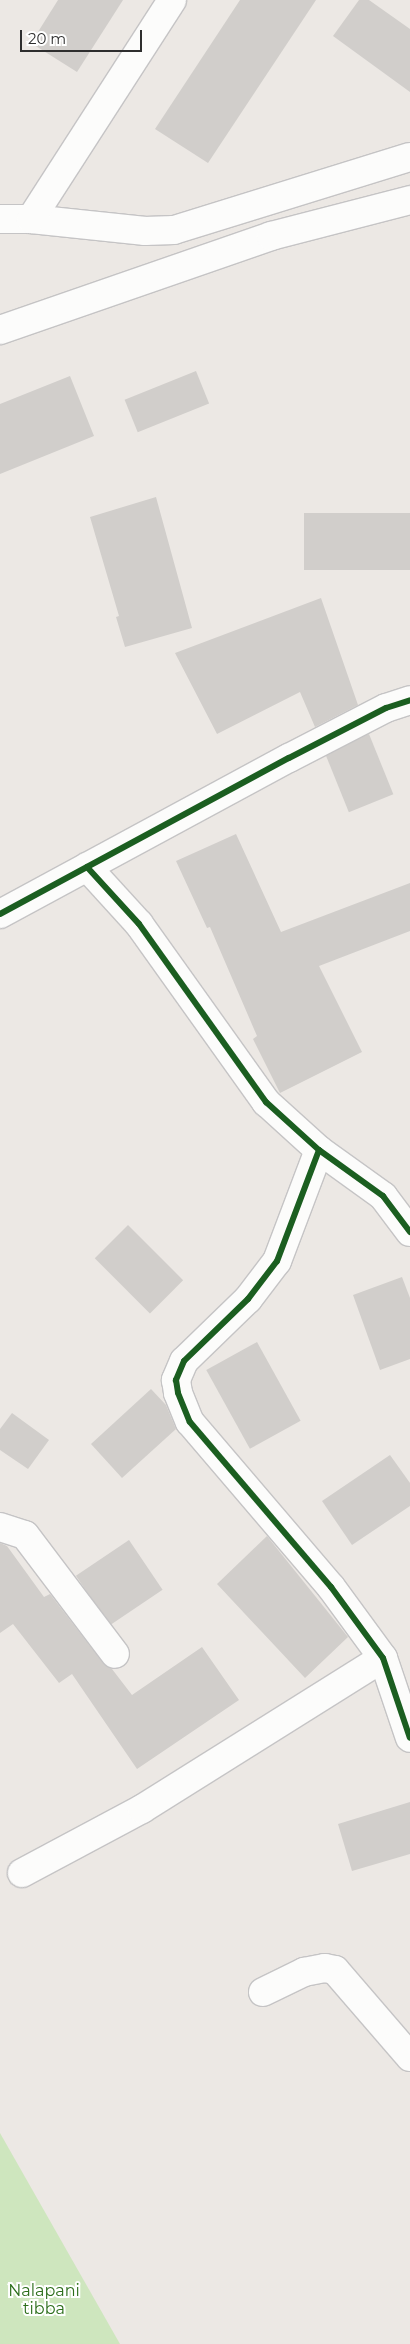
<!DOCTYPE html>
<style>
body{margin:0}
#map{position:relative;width:410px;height:2344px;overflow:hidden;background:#ece8e4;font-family:Montserrat,sans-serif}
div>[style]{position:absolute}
.green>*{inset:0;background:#cee6be}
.building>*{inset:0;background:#d1cecb;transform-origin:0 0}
.roads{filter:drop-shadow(1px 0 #c5c4c5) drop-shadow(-1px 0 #c5c4c5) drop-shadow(0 1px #c5c4c5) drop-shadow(0 -1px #c5c4c5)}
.street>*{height:28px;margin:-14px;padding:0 14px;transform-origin:14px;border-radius:14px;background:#fcfcfb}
.cycleway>*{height:6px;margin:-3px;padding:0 3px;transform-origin:3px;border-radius:3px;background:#1b5e20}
span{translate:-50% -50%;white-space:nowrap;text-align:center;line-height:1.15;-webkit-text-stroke:4px #fff;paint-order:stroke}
.park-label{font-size:16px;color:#2c6e1b}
.scale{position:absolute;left:20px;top:30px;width:122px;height:22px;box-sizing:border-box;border:2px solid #2e2e2e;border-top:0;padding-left:6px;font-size:15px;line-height:18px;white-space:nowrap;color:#2e2e2e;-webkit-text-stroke:4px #fff;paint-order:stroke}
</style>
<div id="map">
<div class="green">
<i style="clip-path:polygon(0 2133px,120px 2344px,0 2344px)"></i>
</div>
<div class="building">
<i style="clip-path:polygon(58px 0,123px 0,77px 72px,31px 43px)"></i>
<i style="clip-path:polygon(240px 0,316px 0,208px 163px,155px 129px)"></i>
<i style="clip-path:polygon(359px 0,369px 0,410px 29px,410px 92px,333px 36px)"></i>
<i style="left:196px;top:371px;width:35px;height:77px;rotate:68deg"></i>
<i style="clip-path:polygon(70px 376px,94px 436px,0 474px,0 404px)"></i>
<i style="clip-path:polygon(156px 497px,192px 628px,125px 647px,116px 617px,119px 616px,90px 517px)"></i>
<i style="left:410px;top:513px;width:57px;height:106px;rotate:90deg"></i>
<i style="clip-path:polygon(321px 598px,358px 705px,315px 727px,300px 692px,217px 734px,175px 653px)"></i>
<i style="left:369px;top:734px;width:65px;height:48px;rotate:68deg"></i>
<i style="clip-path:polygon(236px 834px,281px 932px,410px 883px,410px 931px,319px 966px,362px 1052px,280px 1093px,253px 1039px,257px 1036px,210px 927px,207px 928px,176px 861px)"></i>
<i style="left:128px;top:1225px;width:78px;height:47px;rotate:45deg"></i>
<i style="clip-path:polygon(402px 1277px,410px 1298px,410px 1359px,380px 1370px,353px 1295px)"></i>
<i style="left:257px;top:1342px;width:90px;height:58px;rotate:61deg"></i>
<i style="clip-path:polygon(151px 1389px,166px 1405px,176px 1429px,122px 1478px,91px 1444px)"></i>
<i style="clip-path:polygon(12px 1413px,49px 1440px,28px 1469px,0 1450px,0 1429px)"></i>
<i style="clip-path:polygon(390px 1455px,410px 1483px,410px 1506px,352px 1545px,322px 1501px)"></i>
<i style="clip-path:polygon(267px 1536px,348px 1637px,305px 1678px,217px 1584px)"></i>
<i style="left:129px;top:1540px;width:60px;height:64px;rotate:56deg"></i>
<i style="clip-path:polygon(0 1543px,7px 1546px,44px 1597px,50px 1594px,103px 1663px,112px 1669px,132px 1695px,202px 1647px,239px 1700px,137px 1769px,72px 1674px,59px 1683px,13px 1624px,0 1633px)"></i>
<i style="clip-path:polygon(410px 1802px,410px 1854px,352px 1871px,338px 1824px)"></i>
</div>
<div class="roads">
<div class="street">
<i style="left:0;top:219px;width:31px"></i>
<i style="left:31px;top:219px;width:115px;rotate:6deg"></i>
<i style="left:145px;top:231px;width:29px;rotate:-2deg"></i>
<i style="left:174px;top:230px;width:247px;rotate:-17.2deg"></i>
<i style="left:31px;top:219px;width:260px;rotate:-57.2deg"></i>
<i style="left:0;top:330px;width:287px;rotate:-19.1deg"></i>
<i style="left:271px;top:236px;width:144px;rotate:-14.5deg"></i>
<i style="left:87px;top:867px;width:77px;rotate:47.6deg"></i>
<i style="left:139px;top:924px;width:219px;rotate:54.5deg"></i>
<i style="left:266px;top:1102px;width:72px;rotate:42.2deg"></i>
<i style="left:319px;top:1150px;width:79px;rotate:35.7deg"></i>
<i style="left:383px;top:1196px;width:45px;rotate:53.1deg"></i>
<i style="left:0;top:914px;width:328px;rotate:-28.4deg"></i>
<i style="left:289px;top:758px;width:109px;rotate:-27.3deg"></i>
<i style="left:386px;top:708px;width:25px;rotate:-18deg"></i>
<i style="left:319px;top:1150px;width:119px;rotate:110.7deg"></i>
<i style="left:277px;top:1261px;width:48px;rotate:127.3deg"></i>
<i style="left:248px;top:1299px;width:89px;rotate:135.9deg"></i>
<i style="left:184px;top:1361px;width:21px;rotate:113deg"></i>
<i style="left:176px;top:1380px;width:13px;rotate:81deg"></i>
<i style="left:178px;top:1393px;width:31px;rotate:68deg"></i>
<i style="left:190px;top:1422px;width:217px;rotate:49.5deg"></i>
<i style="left:331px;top:1587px;width:88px;rotate:53.8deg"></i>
<i style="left:383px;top:1658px;width:84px;rotate:71.4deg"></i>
<i style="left:0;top:1527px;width:26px;rotate:18deg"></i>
<i style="left:25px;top:1535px;width:149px;rotate:52.9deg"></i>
<i style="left:22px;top:1873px;width:136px;rotate:-28.1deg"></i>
<i style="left:142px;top:1809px;width:284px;rotate:-32.1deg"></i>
<i style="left:263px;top:1992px;width:46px;rotate:-26deg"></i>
<i style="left:304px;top:1972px;width:21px;rotate:-11deg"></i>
<i style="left:325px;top:1968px;width:10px;rotate:11deg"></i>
<i style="left:335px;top:1970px;width:115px;rotate:49.2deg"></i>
</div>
</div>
<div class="cycleway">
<i style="left:87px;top:867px;width:77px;rotate:47.6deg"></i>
<i style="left:139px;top:924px;width:219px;rotate:54.5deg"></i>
<i style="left:266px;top:1102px;width:72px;rotate:42.2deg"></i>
<i style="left:319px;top:1150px;width:79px;rotate:35.7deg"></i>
<i style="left:383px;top:1196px;width:45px;rotate:53.1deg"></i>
<i style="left:0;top:914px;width:328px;rotate:-28.4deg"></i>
<i style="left:289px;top:758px;width:109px;rotate:-27.3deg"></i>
<i style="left:386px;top:708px;width:25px;rotate:-18deg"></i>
<i style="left:319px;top:1150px;width:119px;rotate:110.7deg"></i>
<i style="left:277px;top:1261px;width:48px;rotate:127.3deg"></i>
<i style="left:248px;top:1299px;width:89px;rotate:135.9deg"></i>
<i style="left:184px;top:1361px;width:21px;rotate:113deg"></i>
<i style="left:176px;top:1380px;width:13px;rotate:81deg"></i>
<i style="left:178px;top:1393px;width:31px;rotate:68deg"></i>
<i style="left:190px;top:1422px;width:217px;rotate:49.5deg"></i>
<i style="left:331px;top:1587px;width:88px;rotate:53.8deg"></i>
<i style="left:383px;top:1658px;width:84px;rotate:71.4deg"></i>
</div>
<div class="park-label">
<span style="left:44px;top:2300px">Nalapani<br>tibba</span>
</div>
<div class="scale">20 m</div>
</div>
